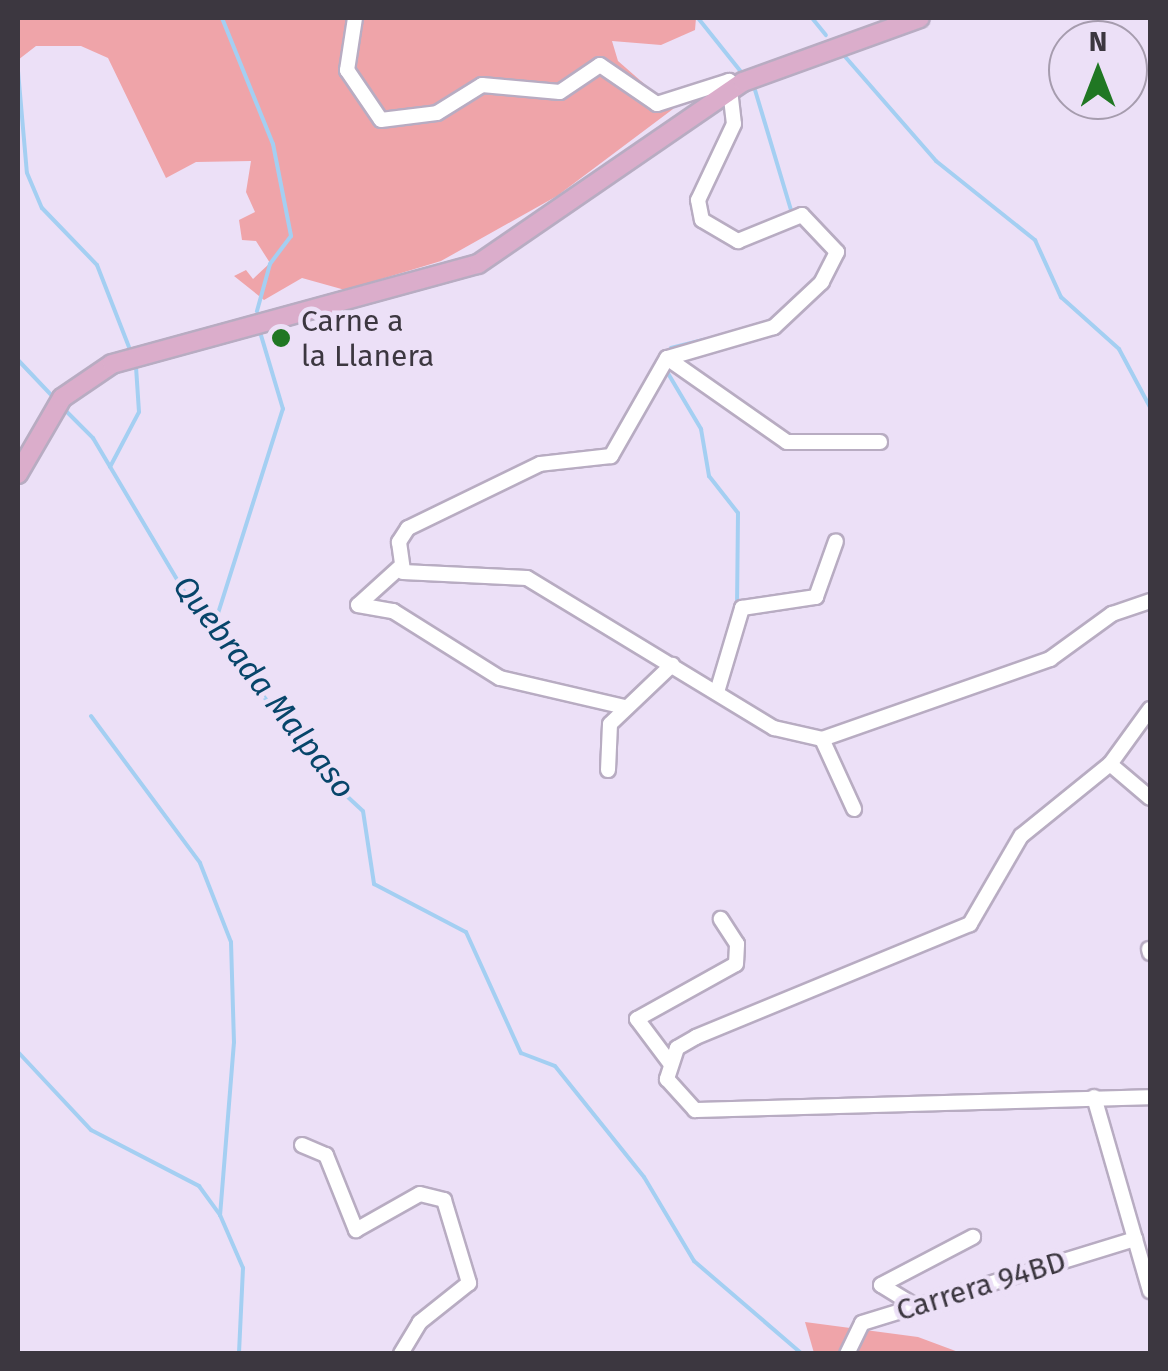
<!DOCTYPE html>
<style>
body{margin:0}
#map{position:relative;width:1168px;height:1371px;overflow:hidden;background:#ece0f7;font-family:"Fira Sans",sans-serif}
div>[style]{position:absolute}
.green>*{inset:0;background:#efa4a9}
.stream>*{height:4px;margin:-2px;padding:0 2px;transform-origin:2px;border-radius:2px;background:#a4cff2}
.roads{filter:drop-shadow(2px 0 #b8acc2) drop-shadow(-2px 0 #b8acc2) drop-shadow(0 2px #b8acc2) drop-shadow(0 -2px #b8acc2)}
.minor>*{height:14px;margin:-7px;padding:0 7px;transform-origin:7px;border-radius:7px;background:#fff}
.major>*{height:18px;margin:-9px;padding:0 9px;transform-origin:9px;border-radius:9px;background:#dbadcb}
.dots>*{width:28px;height:28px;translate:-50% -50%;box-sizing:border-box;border:5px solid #ece0f7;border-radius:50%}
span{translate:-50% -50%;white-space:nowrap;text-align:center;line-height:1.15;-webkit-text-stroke:9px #ece0f7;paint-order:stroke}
.poi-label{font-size:30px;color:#3c3740}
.left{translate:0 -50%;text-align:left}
.street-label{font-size:30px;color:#3c3740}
.water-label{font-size:32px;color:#07456a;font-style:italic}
.frame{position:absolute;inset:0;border:20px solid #3c3740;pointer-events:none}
.north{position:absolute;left:1048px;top:20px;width:100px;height:100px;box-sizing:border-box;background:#ece0f7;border:2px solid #a69cae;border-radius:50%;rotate:0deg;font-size:28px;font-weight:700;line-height:40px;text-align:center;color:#3c3740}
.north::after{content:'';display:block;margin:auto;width:35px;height:45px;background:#207723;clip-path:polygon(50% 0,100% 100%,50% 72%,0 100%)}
</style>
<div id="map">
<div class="green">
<i style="clip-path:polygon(18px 18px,696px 18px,695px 30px,661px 45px,612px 41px,618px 61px,673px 109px,557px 196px,441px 261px,345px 290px,302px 278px,264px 300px,234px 276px,246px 270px,253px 279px,270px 263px,256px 241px,242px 240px,239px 220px,255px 212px,246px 192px,251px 161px,196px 162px,166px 178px,108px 58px,81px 46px,36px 46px,18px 60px)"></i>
<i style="clip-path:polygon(805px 1322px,918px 1337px,961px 1353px,814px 1353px)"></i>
</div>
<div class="stream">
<i style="left:222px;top:18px;width:136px;rotate:68deg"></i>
<i style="left:273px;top:144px;width:94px;rotate:78.9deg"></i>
<i style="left:291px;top:236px;width:35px;rotate:127deg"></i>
<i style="left:270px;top:264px;width:49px;rotate:105.5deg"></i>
<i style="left:698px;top:18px;width:70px;rotate:51.3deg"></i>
<i style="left:812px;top:18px;width:22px;rotate:51deg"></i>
<i style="left:841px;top:52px;width:145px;rotate:48.9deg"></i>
<i style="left:936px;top:161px;width:127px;rotate:38.6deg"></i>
<i style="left:1035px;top:240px;width:63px;rotate:65.5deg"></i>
<i style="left:1061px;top:297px;width:78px;rotate:41.9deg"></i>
<i style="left:1119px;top:349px;width:66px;rotate:61.9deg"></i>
<i style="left:18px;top:71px;width:102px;rotate:85deg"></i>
<i style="left:27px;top:173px;width:38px;rotate:67deg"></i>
<i style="left:42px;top:208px;width:79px;rotate:46deg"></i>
<i style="left:97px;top:265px;width:88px;rotate:68.7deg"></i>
<i style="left:755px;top:90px;width:125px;rotate:73.3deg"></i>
<i style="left:671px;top:348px;width:34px;rotate:-14deg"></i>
<i style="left:18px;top:360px;width:55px;rotate:46.5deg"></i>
<i style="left:666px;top:370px;width:69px;rotate:59.3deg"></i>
<i style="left:701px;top:429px;width:48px;rotate:80.3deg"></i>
<i style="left:709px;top:476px;width:47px;rotate:51.9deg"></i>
<i style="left:738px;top:513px;width:95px;rotate:90.6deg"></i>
<i style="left:62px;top:407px;width:44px;rotate:45deg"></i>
<i style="left:93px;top:438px;width:180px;rotate:59.3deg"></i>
<i style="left:185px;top:593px;width:228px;rotate:52.7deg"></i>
<i style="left:323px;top:774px;width:54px;rotate:42.8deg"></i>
<i style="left:363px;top:811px;width:74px;rotate:81.4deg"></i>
<i style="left:374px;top:884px;width:104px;rotate:27.6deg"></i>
<i style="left:466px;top:932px;width:133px;rotate:65.6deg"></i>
<i style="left:521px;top:1053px;width:36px;rotate:21deg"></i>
<i style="left:555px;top:1066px;width:142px;rotate:51.3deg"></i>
<i style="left:644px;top:1177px;width:98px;rotate:59.2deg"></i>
<i style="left:694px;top:1261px;width:143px;rotate:40.7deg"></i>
<i style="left:110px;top:467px;width:62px;rotate:-62.2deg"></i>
<i style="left:139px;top:412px;width:45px;rotate:-93.8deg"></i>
<i style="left:214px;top:626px;width:228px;rotate:-72.4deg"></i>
<i style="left:283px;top:409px;width:80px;rotate:-106.6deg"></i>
<i style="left:91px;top:716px;width:183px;rotate:53.4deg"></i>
<i style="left:200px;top:863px;width:85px;rotate:68.6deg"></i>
<i style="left:231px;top:942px;width:100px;rotate:88.3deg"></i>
<i style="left:234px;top:1042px;width:174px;rotate:94.6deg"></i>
<i style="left:18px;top:1052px;width:107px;rotate:46.9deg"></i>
<i style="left:91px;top:1130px;width:122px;rotate:27.4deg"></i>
<i style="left:199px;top:1186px;width:36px;rotate:54deg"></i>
<i style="left:220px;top:1215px;width:58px;rotate:66.5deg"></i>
<i style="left:243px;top:1268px;width:86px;rotate:92.7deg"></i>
</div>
<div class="roads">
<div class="minor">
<i style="left:355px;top:18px;width:53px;rotate:98.7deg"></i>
<i style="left:347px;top:70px;width:60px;rotate:55.8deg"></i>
<i style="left:381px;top:120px;width:56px;rotate:-7.1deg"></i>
<i style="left:437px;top:113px;width:53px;rotate:-31.9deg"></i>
<i style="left:482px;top:85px;width:78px;rotate:5.1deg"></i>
<i style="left:560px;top:92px;width:48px;rotate:-34deg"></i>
<i style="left:600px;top:65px;width:69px;rotate:34.4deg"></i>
<i style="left:657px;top:104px;width:76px;rotate:-17.7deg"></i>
<i style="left:729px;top:81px;width:43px;rotate:83.4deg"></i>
<i style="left:734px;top:124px;width:84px;rotate:115.3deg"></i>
<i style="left:698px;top:200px;width:20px;rotate:79deg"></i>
<i style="left:702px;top:220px;width:42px;rotate:30.3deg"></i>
<i style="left:738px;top:241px;width:69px;rotate:-22.1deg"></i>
<i style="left:802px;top:215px;width:51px;rotate:46.6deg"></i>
<i style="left:837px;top:252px;width:34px;rotate:117deg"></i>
<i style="left:822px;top:282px;width:66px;rotate:136.8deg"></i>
<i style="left:774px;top:327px;width:111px;rotate:163.8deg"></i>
<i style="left:667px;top:358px;width:113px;rotate:119.7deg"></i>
<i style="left:611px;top:456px;width:71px;rotate:173.6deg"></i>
<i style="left:540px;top:464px;width:147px;rotate:154.1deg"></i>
<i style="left:408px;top:528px;width:17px;rotate:123deg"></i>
<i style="left:399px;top:542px;width:30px;rotate:82deg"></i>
<i style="left:403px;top:572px;width:124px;rotate:2.8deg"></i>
<i style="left:527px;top:578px;width:289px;rotate:31.3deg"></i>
<i style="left:774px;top:728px;width:49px;rotate:12.9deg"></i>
<i style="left:822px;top:739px;width:242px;rotate:-19.3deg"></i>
<i style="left:1050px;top:659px;width:77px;rotate:-36deg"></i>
<i style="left:1112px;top:614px;width:40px;rotate:-18.9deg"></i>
<i style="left:667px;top:358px;width:146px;rotate:35deg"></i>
<i style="left:787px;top:442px;width:93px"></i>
<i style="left:399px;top:568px;width:55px;rotate:137.9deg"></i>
<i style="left:358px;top:605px;width:36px;rotate:10deg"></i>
<i style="left:393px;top:611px;width:126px;rotate:32.1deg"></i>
<i style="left:500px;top:678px;width:128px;rotate:13.1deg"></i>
<i style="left:717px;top:692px;width:88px;rotate:-73.4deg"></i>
<i style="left:742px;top:608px;width:75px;rotate:-8.5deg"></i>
<i style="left:816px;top:597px;width:59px;rotate:-70.3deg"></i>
<i style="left:1150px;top:709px;width:68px;rotate:126deg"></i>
<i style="left:1110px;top:764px;width:114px;rotate:141deg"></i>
<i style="left:1021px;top:836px;width:102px;rotate:120.1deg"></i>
<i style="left:970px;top:924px;width:296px;rotate:157.6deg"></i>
<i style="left:696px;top:1037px;width:22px;rotate:150deg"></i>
<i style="left:677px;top:1048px;width:33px;rotate:108deg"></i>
<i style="left:667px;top:1079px;width:42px;rotate:47.9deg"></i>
<i style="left:695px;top:1110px;width:455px;rotate:-1.6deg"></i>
<i style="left:822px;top:739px;width:77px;rotate:65.4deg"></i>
<i style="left:1110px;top:764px;width:52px;rotate:40.4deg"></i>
<i style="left:608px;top:770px;width:46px;rotate:-87.5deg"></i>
<i style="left:610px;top:724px;width:86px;rotate:-43.6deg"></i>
<i style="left:1149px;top:949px;width:4px;rotate:76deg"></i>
<i style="left:670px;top:1063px;width:55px;rotate:-126.9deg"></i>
<i style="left:637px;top:1019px;width:113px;rotate:-29.1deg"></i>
<i style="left:736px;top:964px;width:20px;rotate:-87deg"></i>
<i style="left:737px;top:944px;width:30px;rotate:-123deg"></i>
<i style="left:1094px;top:1097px;width:202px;rotate:73.9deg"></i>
<i style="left:302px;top:1145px;width:26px;rotate:23deg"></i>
<i style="left:326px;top:1155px;width:81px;rotate:68.2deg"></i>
<i style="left:356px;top:1230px;width:73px;rotate:-29.4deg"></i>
<i style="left:420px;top:1194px;width:25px;rotate:14deg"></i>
<i style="left:444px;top:1200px;width:87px;rotate:73.2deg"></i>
<i style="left:469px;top:1283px;width:63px;rotate:141.5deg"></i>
<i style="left:420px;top:1322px;width:37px;rotate:121deg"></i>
<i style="left:917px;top:1307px;width:42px;rotate:-148.6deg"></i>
<i style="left:881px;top:1285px;width:104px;rotate:-27.6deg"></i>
<i style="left:847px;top:1354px;width:34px;rotate:-64deg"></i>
<i style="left:862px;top:1323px;width:286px;rotate:-17.1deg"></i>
</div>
<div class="major">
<i style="left:18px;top:474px;width:88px;rotate:-59.9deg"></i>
<i style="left:62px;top:398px;width:60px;rotate:-34.2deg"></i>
<i style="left:112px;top:364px;width:379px;rotate:-15.3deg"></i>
<i style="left:478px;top:264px;width:321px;rotate:-34.5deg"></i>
<i style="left:743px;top:82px;width:188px;rotate:-19.9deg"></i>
</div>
</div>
<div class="dots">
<i style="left:281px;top:338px;background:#207723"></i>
</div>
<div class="poi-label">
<span class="left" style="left:301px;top:338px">Carne a<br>la Llanera</span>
</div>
<div class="street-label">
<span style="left:981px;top:1286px;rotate:-17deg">Carrera 94BD</span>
</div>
<div class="water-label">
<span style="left:264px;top:687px;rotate:52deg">Quebrada Malpaso</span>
</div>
<div class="frame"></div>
<div class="north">N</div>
</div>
